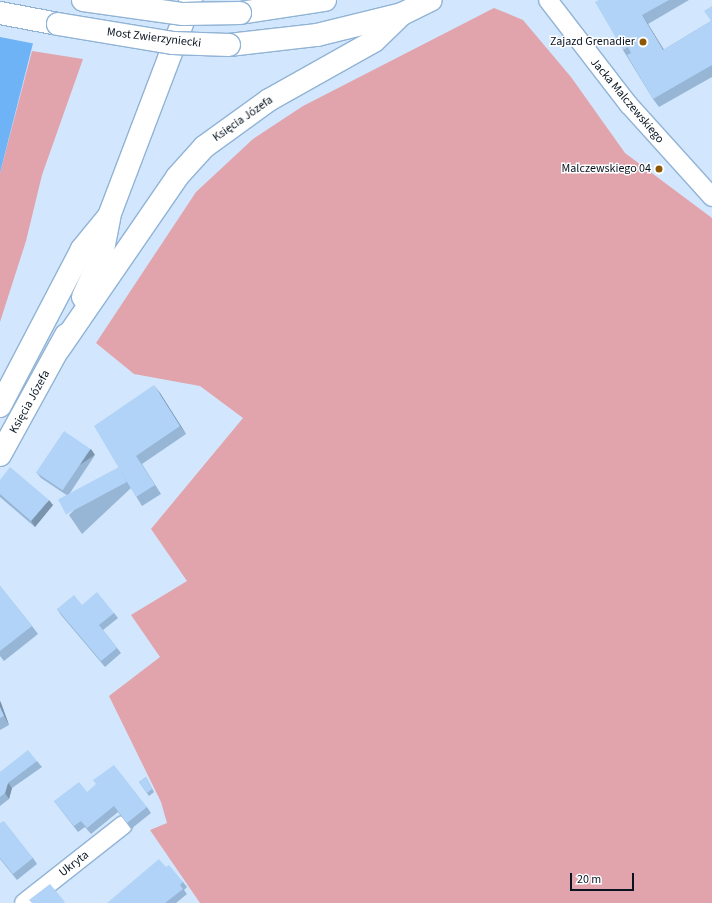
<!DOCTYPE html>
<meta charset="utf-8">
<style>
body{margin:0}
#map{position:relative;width:712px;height:903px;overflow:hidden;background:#d2e7fd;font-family:"Source Sans 3",sans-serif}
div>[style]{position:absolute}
.green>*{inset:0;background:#e1a4ac}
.water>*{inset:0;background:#6fb3f7}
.pier>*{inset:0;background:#d2e7fd}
.roads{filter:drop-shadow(1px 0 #91b3d5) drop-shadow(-1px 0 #91b3d5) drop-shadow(0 1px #91b3d5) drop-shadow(0 -1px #91b3d5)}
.minor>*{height:18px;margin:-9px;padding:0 9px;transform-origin:9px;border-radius:9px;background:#fff}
.tertiary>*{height:22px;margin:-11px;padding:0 11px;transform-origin:11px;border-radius:11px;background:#fff}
.secondary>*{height:22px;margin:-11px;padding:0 11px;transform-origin:11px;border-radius:11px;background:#fff}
.bridges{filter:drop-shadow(1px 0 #91b3d5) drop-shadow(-1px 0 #91b3d5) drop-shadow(0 1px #91b3d5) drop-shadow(0 -1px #91b3d5)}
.secondary-bridge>*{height:22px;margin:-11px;padding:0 11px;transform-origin:11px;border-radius:11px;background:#fff}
.wall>*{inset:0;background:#97b5d4}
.shaded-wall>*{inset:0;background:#7b94ad;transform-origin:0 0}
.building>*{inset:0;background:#b0d3f7;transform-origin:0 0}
.dots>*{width:11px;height:11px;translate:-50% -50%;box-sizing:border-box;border:2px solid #fff;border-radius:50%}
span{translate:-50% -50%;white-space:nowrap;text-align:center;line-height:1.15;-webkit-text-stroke:3px #fff;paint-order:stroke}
.street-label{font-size:12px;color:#081420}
.poi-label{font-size:12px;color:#081420}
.right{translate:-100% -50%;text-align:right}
.scale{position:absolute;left:570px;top:873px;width:64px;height:18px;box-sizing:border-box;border:2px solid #081420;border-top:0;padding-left:5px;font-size:12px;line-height:14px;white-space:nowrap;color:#081420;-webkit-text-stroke:3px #fff;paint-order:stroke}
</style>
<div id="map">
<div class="green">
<i style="clip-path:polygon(494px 8px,523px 20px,571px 77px,625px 153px,712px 218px,712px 903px,200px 903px,150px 830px,167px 823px,161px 802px,109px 696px,160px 657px,131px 615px,187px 581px,151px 529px,243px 418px,200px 386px,134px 374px,96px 343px,196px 192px,253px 139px,303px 106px)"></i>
<i style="clip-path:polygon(32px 51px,83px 59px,42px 175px,26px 241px,0 322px,0 173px)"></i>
</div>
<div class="water">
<i style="clip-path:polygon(0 0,44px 0,0 173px)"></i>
</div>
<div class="pier">
<i style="clip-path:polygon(0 0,46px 0,36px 44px,0 37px)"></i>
</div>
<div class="roads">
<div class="minor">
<i style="left:548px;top:0;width:133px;rotate:52.4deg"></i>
<i style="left:629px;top:105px;width:124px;rotate:47.9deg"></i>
<i style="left:24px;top:903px;width:126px;rotate:-38.2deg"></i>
</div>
<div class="tertiary">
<i style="left:83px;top:297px;width:46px;rotate:-65.7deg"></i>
<i style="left:102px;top:255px;width:38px;rotate:-79deg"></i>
<i style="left:59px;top:349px;width:209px;rotate:-55.5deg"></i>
<i style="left:177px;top:177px;width:40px;rotate:-48deg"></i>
<i style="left:204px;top:147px;width:80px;rotate:-35.9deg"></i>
<i style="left:269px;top:100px;width:120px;rotate:-29.3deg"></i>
<i style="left:374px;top:41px;width:39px;rotate:-44deg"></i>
<i style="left:0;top:406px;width:177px;rotate:-62.4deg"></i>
<i style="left:82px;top:249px;width:43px;rotate:-50.7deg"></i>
<i style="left:109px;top:216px;width:231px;rotate:-69.2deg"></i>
<i style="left:0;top:455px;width:137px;rotate:-61.2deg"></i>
</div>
<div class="secondary">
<i style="left:0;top:13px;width:59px;rotate:10.7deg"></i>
<i style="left:240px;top:13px;width:86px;rotate:-8.7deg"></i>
<i style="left:229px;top:45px;width:89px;rotate:-6.5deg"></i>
<i style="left:317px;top:35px;width:88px;rotate:-13.9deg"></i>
<i style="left:402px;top:14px;width:32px;rotate:-26deg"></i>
</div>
</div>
<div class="bridges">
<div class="secondary-bridge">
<i style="left:83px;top:0;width:101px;rotate:8deg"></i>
<i style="left:183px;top:14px;width:57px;rotate:-1deg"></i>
<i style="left:58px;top:24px;width:117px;rotate:9.4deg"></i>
<i style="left:173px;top:43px;width:56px;rotate:2deg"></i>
</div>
</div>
<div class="wall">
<i style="clip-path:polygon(599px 0,689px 0,648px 24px,663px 50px,711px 21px,712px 6px,712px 77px,659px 107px,653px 99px,623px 50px)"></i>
<i style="clip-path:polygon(160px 393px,186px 434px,142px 464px,161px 494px,142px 506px,131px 488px,82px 534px,69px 515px,119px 467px)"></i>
<i style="clip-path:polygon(95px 455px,68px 496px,41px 478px,36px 472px)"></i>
<i style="clip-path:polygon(0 480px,53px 505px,35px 527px,0 497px)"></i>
<i style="clip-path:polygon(0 586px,32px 626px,38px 634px,4px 661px,0 656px)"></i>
<i style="clip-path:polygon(82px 605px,114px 613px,118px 618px,103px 630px,121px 653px,105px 667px,61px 615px,57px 609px)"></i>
<i style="clip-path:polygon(0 701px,1px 703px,9px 725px,0 730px)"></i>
<i style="clip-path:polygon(37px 761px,42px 767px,12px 788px,9px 799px,0 806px,0 772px)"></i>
<i style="clip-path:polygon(146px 777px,154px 792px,149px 796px,139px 782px)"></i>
<i style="clip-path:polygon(87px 792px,147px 807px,151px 813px,131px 829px,118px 812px,91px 834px,85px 827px,78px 832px,54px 801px)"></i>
<i style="clip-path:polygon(0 823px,33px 858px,37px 864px,17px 880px,0 859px)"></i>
<i style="clip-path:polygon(166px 867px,183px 882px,187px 887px,184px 890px,187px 894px,176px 903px,107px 903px)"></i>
</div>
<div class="shaded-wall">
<i style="clip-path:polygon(642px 15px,648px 24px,669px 58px,663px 50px)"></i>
<i style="clip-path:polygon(154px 385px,160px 393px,186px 434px,180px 426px)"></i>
<i style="left:91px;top:449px;width:7px;height:49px;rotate:56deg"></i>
<i style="clip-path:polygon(49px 500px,53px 505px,35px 527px,31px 521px)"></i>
<i style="clip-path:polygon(0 701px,1px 703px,9px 725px,4px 716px,0 707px)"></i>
<i style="clip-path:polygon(8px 783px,12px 788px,9px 799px,5px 793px)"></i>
</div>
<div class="building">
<i style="clip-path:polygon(599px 0,669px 0,642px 15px,663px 50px,711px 21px,704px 11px,712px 6px,712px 65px,653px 99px,627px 55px,631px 53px,628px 47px,623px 50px,595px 2px)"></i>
<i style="clip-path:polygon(154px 385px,180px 426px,136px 456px,155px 485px,136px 497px,94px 426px)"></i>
<i style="left:64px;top:431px;width:32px;height:50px;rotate:34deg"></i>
<i style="clip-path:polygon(10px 467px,49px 500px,31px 521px,0 494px,0 480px)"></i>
<i style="left:119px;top:467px;width:17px;height:69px;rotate:62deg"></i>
<i style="clip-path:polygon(0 586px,32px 626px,0 651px)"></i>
<i style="clip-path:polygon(97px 592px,114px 613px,99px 625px,117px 648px,101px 661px,57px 609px,74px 595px,82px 605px)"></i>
<i style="clip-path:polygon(0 707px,4px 716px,0 718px)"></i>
<i style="clip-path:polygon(28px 750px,37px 761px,8px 783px,5px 793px,0 797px,0 772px)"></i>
<i style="clip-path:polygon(114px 765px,147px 807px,127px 823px,114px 806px,87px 828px,81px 821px,74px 826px,54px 801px,79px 782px,87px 792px,96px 784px,93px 780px)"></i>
<i style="clip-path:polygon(146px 777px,152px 789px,147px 793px,139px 782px)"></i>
<i style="clip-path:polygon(4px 821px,33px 858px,13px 874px,0 858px,0 823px)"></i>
<i style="clip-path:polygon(159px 859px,166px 867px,169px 865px,183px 882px,180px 885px,183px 889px,165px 903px,107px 903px)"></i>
<i style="clip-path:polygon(50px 884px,65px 902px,63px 903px,32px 903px,29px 900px)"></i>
</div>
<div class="dots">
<i style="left:643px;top:42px;background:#8c5805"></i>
<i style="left:659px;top:169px;background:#8c5805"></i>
</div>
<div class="street-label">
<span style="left:154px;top:38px;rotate:7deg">Most Zwierzyniecki</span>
<span style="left:627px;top:101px;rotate:50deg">Jacka Malczewskiego</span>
<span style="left:243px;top:119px;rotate:-35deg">Księcia Józefa</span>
<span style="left:30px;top:402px;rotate:-61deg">Księcia Józefa</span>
<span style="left:74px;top:864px;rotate:-38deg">Ukryta</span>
</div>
<div class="poi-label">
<span class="right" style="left:635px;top:42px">Zajazd Grenadier</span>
<span class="right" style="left:651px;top:169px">Malczewskiego 04</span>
</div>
<div class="scale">20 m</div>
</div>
